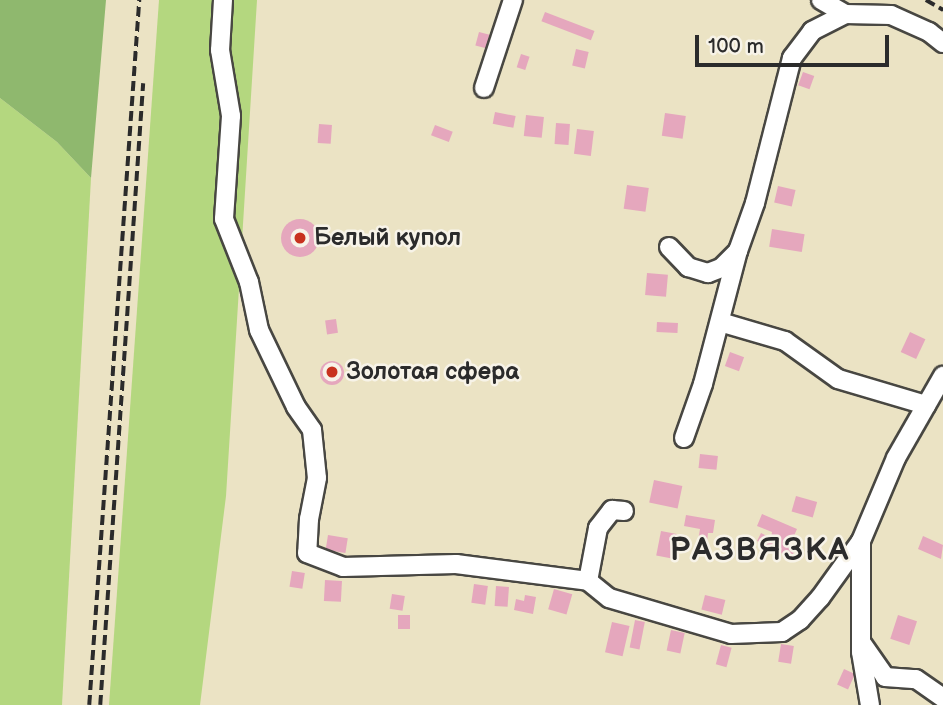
<!DOCTYPE html>
<meta charset="utf-8">
<style>
body{margin:0}
#map{position:relative;width:943px;height:705px;overflow:hidden;background:#ebe3c4;font-family:"Balsamiq Sans",sans-serif}
div>[style]{position:absolute}
.green>*{inset:0;background:#b4d77f}
.forest>*{inset:0;background:#8fb86e}
.building>*{inset:0;background:#e5a7bd;transform-origin:0 0}
.round{border-radius:50%}
.roads{filter:drop-shadow(2px 0 #484742) drop-shadow(-2px 0 #484742) drop-shadow(0 2px #484742) drop-shadow(0 -2px #484742)}
.minor>*{height:18px;margin:-9px;padding:0 9px;transform-origin:9px;border-radius:9px;background:#fff}
.rail>*{height:3.5px;margin-top:-1.75px;transform-origin:0;background:repeating-linear-gradient(90deg,#2b2b2b 0 10px,transparent 0 15px)}
.dots>*{width:19px;height:19px;translate:-50% -50%;box-sizing:border-box;border:4px solid #f7f3e8;border-radius:50%}
span{translate:-50% -50%;white-space:nowrap;text-align:center;line-height:1.15;-webkit-text-stroke:5px #f7f3e8;paint-order:stroke}
.poi-label{font-size:24px;color:#2b2b2b;font-weight:700}
.left{translate:0 -50%;text-align:left}
.district-label{font-size:32px;color:#2b2b2b;font-weight:700;letter-spacing:2px}
.scale{position:absolute;left:695px;top:35px;width:194px;height:32px;box-sizing:border-box;border:4px solid #2b2b2b;border-top:0;padding-left:9px;font-size:21px;line-height:24px;white-space:nowrap;color:#2b2b2b;-webkit-text-stroke:5px #f7f3e8;paint-order:stroke}
</style>
<div id="map">
<div class="green">
<i style="clip-path:polygon(159px 0,257px 0,226px 496px,200px 705px,109px 705px)"></i>
<i style="clip-path:polygon(0 98px,57px 142px,91px 178px,62px 705px,0 705px)"></i>
</div>
<div class="forest">
<i style="clip-path:polygon(0 0,106px 0,91px 178px,57px 142px,0 98px)"></i>
</div>
<div class="building">
<i style="left:545px;top:12px;width:53px;height:10px;rotate:21deg"></i>
<i style="left:479px;top:32px;width:11px;height:14px;rotate:15deg"></i>
<i style="left:576px;top:49px;width:13px;height:17px;rotate:13deg"></i>
<i style="left:521px;top:54px;width:9px;height:14px;rotate:18deg"></i>
<i style="left:803px;top:72px;width:12px;height:14px;rotate:20deg"></i>
<i style="left:495px;top:112px;width:21px;height:12px;rotate:11deg"></i>
<i style="left:665px;top:113px;width:21px;height:23px;rotate:8deg"></i>
<i style="left:526px;top:115px;width:18px;height:21px;rotate:6deg"></i>
<i style="left:556px;top:123px;width:14px;height:21px;rotate:4deg"></i>
<i style="left:319px;top:124px;width:13px;height:19px;rotate:4deg"></i>
<i style="left:435px;top:125px;width:19px;height:11px;rotate:21deg"></i>
<i style="left:577px;top:129px;width:17px;height:25px;rotate:7deg"></i>
<i style="left:627px;top:185px;width:22px;height:24px;rotate:8deg"></i>
<i style="left:778px;top:186px;width:18px;height:17px;rotate:13deg"></i>
<i class="round" style="left:281px;top:219px;width:38px;height:38px"></i>
<i style="left:772px;top:229px;width:33px;height:18px;rotate:9deg"></i>
<i style="left:647px;top:273px;width:21px;height:22px;rotate:5deg"></i>
<i style="left:336px;top:319px;width:14px;height:11px;rotate:82deg"></i>
<i style="left:657px;top:322px;width:21px;height:10px;rotate:3deg"></i>
<i style="left:910px;top:332px;width:17px;height:22px;rotate:25deg"></i>
<i style="left:730px;top:352px;width:15px;height:15px;rotate:20deg"></i>
<i class="round" style="left:320px;top:361px;width:24px;height:24px"></i>
<i style="left:700px;top:454px;width:18px;height:14px;rotate:6deg"></i>
<i style="left:654px;top:480px;width:29px;height:23px;rotate:12deg"></i>
<i style="left:796px;top:496px;width:22px;height:16px;rotate:16deg"></i>
<i style="clip-path:polygon(762px 514px,797px 529px,789px 547px,795px 550px,791px 558px,757px 541px,761px 533px,771px 538px,772px 532px,757px 526px)"></i>
<i style="clip-path:polygon(686px 515px,715px 520px,713px 533px,708px 533px,707px 542px,698px 541px,700px 529px,684px 526px)"></i>
<i style="left:661px;top:531px;width:16px;height:25px;rotate:11deg"></i>
<i style="left:328px;top:535px;width:20px;height:15px;rotate:9deg"></i>
<i style="clip-path:polygon(923px 536px,943px 545px,941px 559px,918px 549px)"></i>
<i style="left:292px;top:571px;width:13px;height:16px;rotate:9deg"></i>
<i style="left:325px;top:580px;width:17px;height:21px;rotate:3deg"></i>
<i style="left:474px;top:584px;width:14px;height:19px;rotate:8deg"></i>
<i style="left:496px;top:586px;width:13px;height:20px;rotate:4deg"></i>
<i style="left:554px;top:589px;width:19px;height:21px;rotate:16deg"></i>
<i style="left:392px;top:594px;width:13px;height:15px;rotate:9deg"></i>
<i style="clip-path:polygon(525px 595px,536px 597px,533px 614px,514px 610px,516px 599px,524px 601px)"></i>
<i style="left:705px;top:595px;width:21px;height:15px;rotate:14deg"></i>
<i style="left:398px;top:615px;width:12px;height:14px"></i>
<i style="left:898px;top:615px;width:20px;height:25px;rotate:18deg"></i>
<i style="left:635px;top:620px;width:10px;height:28px;rotate:11deg"></i>
<i style="left:612px;top:622px;width:18px;height:31px;rotate:13deg"></i>
<i style="left:671px;top:630px;width:14px;height:21px;rotate:12deg"></i>
<i style="left:781px;top:644px;width:13px;height:18px;rotate:9deg"></i>
<i style="left:721px;top:645px;width:11px;height:20px;rotate:15deg"></i>
<i style="left:844px;top:669px;width:12px;height:17px;rotate:24deg"></i>
</div>
<div class="roads">
<div class="minor">
<i style="left:223px;top:0;width:50px;rotate:93.4deg"></i>
<i style="left:220px;top:50px;width:67px;rotate:80.5deg"></i>
<i style="left:231px;top:116px;width:103px;rotate:93.9deg"></i>
<i style="left:224px;top:219px;width:68px;rotate:68.4deg"></i>
<i style="left:249px;top:282px;width:49px;rotate:78.2deg"></i>
<i style="left:259px;top:330px;width:85px;rotate:64.3deg"></i>
<i style="left:296px;top:407px;width:28px;rotate:55deg"></i>
<i style="left:312px;top:430px;width:48px;rotate:84.1deg"></i>
<i style="left:317px;top:478px;width:42px;rotate:101deg"></i>
<i style="left:309px;top:519px;width:34px;rotate:93deg"></i>
<i style="left:307px;top:553px;width:39px;rotate:21deg"></i>
<i style="left:343px;top:567px;width:113px;rotate:-1.5deg"></i>
<i style="left:456px;top:564px;width:133px;rotate:7.3deg"></i>
<i style="left:588px;top:581px;width:27px;rotate:39deg"></i>
<i style="left:609px;top:598px;width:127px;rotate:16.4deg"></i>
<i style="left:731px;top:634px;width:51px;rotate:-2.2deg"></i>
<i style="left:782px;top:632px;width:22px;rotate:-34deg"></i>
<i style="left:800px;top:620px;width:30px;rotate:-48deg"></i>
<i style="left:820px;top:598px;width:70px;rotate:-54.3deg"></i>
<i style="left:861px;top:541px;width:90px;rotate:-67.1deg"></i>
<i style="left:896px;top:458px;width:95px;rotate:-60.2deg"></i>
<i style="left:821px;top:0;width:28px;rotate:30deg"></i>
<i style="left:484px;top:88px;width:93px;rotate:-71.8deg"></i>
<i style="left:669px;top:247px;width:28px;rotate:46deg"></i>
<i style="left:688px;top:267px;width:21px;rotate:17deg"></i>
<i style="left:708px;top:273px;width:14px;rotate:-21deg"></i>
<i style="left:721px;top:268px;width:24px;rotate:-45deg"></i>
<i style="left:738px;top:251px;width:51px;rotate:-70.5deg"></i>
<i style="left:755px;top:203px;width:150px;rotate:-75.7deg"></i>
<i style="left:792px;top:58px;width:34px;rotate:-53deg"></i>
<i style="left:812px;top:31px;width:37px;rotate:-27deg"></i>
<i style="left:845px;top:14px;width:46px;rotate:1.2deg"></i>
<i style="left:891px;top:15px;width:42px;rotate:24.1deg"></i>
<i style="left:929px;top:32px;width:18px;rotate:38deg"></i>
<i style="left:720px;top:322px;width:68px;rotate:16.3deg"></i>
<i style="left:785px;top:341px;width:65px;rotate:35.6deg"></i>
<i style="left:838px;top:379px;width:92px;rotate:16.5deg"></i>
<i style="left:684px;top:438px;width:57px;rotate:-70.6deg"></i>
<i style="left:703px;top:384px;width:138px;rotate:-75.3deg"></i>
<i style="left:861px;top:541px;width:111px;rotate:90deg"></i>
<i style="left:861px;top:652px;width:54px;rotate:80.4deg"></i>
<i style="left:588px;top:581px;width:54px;rotate:-79.3deg"></i>
<i style="left:598px;top:528px;width:23px;rotate:-52deg"></i>
<i style="left:612px;top:510px;width:12px;rotate:5deg"></i>
<i style="left:863px;top:645px;width:39px;rotate:55deg"></i>
<i style="left:885px;top:677px;width:31px;rotate:4deg"></i>
<i style="left:916px;top:679px;width:33px;rotate:35deg"></i>
</div>
</div>
<div class="rail">
<i style="left:926px;top:0;width:20px;rotate:30deg"></i>
<i style="left:89px;top:705px;width:707px;rotate:-85.94deg"></i>
<i style="left:100px;top:705px;width:623px;rotate:-86.05deg"></i>
</div>
<div class="dots">
<i style="left:300px;top:238px;background:#c8321e"></i>
<i style="left:332px;top:372px;background:#c8321e"></i>
</div>
<div class="poi-label">
<span class="left" style="left:314px;top:238px">Белый купол</span>
<span class="left" style="left:346px;top:372px">Золотая сфера</span>
</div>
<div class="district-label">
<span style="left:760px;top:551px">РАЗВЯЗКА</span>
</div>
<div class="scale">100 m</div>
</div>
